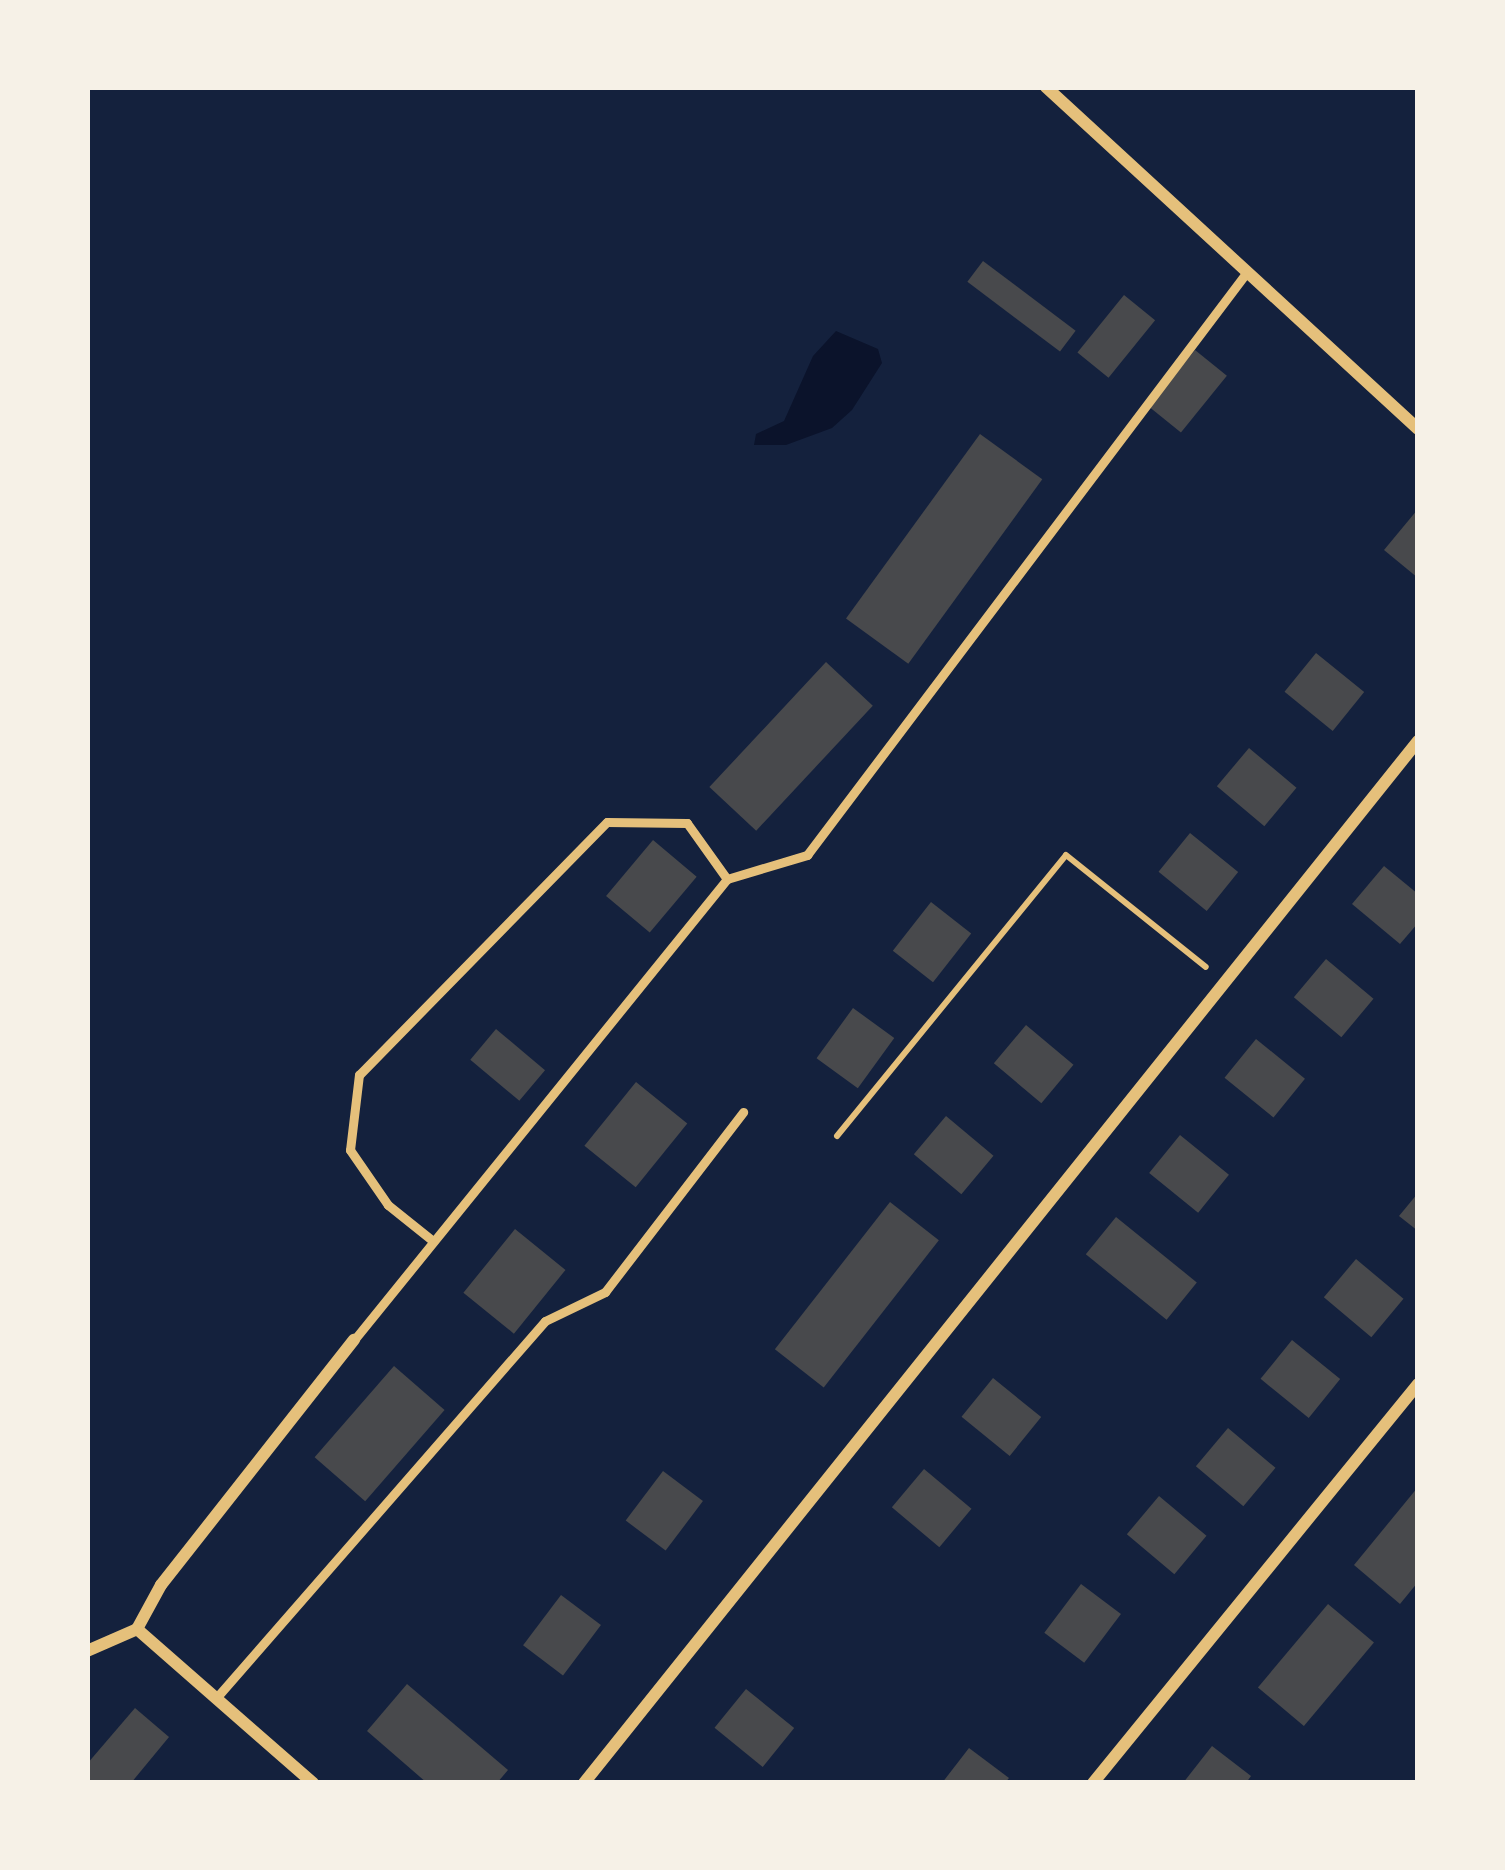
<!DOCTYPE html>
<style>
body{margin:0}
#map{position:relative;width:1505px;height:1870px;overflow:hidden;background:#14213d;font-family:"DM Sans",sans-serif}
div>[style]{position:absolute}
.water>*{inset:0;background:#0b132b}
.building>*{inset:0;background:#48494c;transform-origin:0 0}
.path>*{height:6px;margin:-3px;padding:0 3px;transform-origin:3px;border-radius:3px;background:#e5c07b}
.service>*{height:9px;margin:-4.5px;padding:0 4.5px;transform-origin:4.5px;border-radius:4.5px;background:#e5c07b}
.minor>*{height:12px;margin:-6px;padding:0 6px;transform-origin:6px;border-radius:6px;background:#e5c07b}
span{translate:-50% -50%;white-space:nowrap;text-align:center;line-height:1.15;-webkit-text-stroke:9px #f6f1e7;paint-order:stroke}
.frame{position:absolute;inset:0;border:90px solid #f6f1e7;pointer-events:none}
</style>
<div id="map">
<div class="water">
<i style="clip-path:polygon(836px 331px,878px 349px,882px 363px,852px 410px,832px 428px,786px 445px,754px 445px,756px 434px,784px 421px,813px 356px)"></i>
</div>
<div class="building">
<i style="left:983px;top:261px;width:116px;height:26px;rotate:37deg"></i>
<i style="left:1124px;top:295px;width:40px;height:74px;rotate:39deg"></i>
<i style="left:1195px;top:350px;width:41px;height:73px;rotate:39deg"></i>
<i style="left:980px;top:434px;width:77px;height:228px;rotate:36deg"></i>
<i style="clip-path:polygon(1418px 509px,1418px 578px,1384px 550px)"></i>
<i style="left:1316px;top:653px;width:62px;height:50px;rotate:39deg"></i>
<i style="left:826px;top:662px;width:64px;height:171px;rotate:43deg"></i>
<i style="left:1249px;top:748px;width:62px;height:50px;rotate:40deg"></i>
<i style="left:1190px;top:833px;width:62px;height:50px;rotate:39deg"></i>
<i style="left:653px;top:840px;width:57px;height:73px;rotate:40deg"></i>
<i style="clip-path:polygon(1384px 866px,1418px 894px,1418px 923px,1400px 944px,1352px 904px)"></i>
<i style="left:931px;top:902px;width:51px;height:62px;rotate:38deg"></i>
<i style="left:1326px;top:959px;width:62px;height:50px;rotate:40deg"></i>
<i style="left:853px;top:1008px;width:51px;height:62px;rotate:36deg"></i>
<i style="left:1026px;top:1025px;width:62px;height:50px;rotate:40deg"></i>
<i style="left:496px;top:1029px;width:64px;height:40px;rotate:40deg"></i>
<i style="left:1256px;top:1039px;width:63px;height:50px;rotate:39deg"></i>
<i style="left:636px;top:1082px;width:66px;height:82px;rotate:39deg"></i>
<i style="left:946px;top:1116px;width:62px;height:50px;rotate:40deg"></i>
<i style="left:1180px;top:1135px;width:63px;height:49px;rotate:39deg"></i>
<i style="clip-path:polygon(1418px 1193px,1418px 1231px,1399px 1216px)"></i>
<i style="left:890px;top:1202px;width:62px;height:187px;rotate:38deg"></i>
<i style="left:1116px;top:1217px;width:104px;height:48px;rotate:39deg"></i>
<i style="left:515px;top:1229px;width:65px;height:82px;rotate:39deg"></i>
<i style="left:1356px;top:1259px;width:62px;height:50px;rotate:40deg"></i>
<i style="left:1292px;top:1340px;width:62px;height:50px;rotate:39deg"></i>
<i style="left:394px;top:1366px;width:67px;height:121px;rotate:41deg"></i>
<i style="left:993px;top:1378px;width:62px;height:50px;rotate:39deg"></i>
<i style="left:1228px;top:1428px;width:62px;height:50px;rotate:40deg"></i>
<i style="left:924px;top:1469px;width:62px;height:50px;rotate:40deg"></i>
<i style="left:663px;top:1471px;width:50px;height:62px;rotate:37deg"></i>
<i style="clip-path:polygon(1418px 1487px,1418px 1582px,1400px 1604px,1354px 1565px)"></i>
<i style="left:1159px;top:1496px;width:62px;height:50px;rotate:40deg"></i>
<i style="left:1081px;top:1584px;width:50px;height:61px;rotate:37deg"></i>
<i style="left:561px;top:1595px;width:50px;height:63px;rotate:37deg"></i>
<i style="left:1328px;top:1604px;width:60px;height:109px;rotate:40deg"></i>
<i style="clip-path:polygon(407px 1684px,508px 1770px,497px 1783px,427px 1783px,367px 1731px)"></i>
<i style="left:746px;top:1689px;width:62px;height:50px;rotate:39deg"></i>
<i style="clip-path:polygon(135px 1708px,169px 1737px,131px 1783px,87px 1783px,87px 1764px)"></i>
<i style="clip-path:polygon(1212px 1746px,1251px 1776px,1246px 1783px,1183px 1783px)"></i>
<i style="clip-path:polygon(969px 1748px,1009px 1778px,1005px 1783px,942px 1783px)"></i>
</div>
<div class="path">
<i style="left:837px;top:1136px;width:362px;rotate:-50.8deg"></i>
<i style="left:1066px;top:855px;width:179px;rotate:38.7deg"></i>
</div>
<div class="service">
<i style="left:433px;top:1241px;width:58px;rotate:-141.3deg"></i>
<i style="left:388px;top:1205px;width:67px;rotate:-124.6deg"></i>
<i style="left:350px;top:1150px;width:76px;rotate:-83.2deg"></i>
<i style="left:359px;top:1075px;width:354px;rotate:-45.6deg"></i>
<i style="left:607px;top:822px;width:80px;rotate:0.7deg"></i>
<i style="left:687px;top:823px;width:69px;rotate:54.5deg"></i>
<i style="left:354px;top:1340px;width:593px;rotate:-51.02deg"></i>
<i style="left:727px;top:879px;width:84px;rotate:-16.7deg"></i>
<i style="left:807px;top:855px;width:725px;rotate:-52.96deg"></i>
<i style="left:217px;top:1697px;width:499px;rotate:-48.9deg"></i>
<i style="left:545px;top:1321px;width:67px;rotate:-25.8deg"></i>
<i style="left:605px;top:1292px;width:227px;rotate:-52.5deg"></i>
</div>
<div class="minor">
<i style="left:1046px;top:87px;width:505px;rotate:42.59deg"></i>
<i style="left:137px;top:1629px;width:234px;rotate:41.2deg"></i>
<i style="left:87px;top:1651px;width:55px;rotate:-23.7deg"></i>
<i style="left:137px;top:1629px;width:50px;rotate:-61.4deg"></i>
<i style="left:161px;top:1585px;width:312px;rotate:-51.8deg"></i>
<i style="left:584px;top:1783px;width:1335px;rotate:-51.33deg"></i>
<i style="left:1093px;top:1783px;width:515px;rotate:-50.84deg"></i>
</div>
<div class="frame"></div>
</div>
